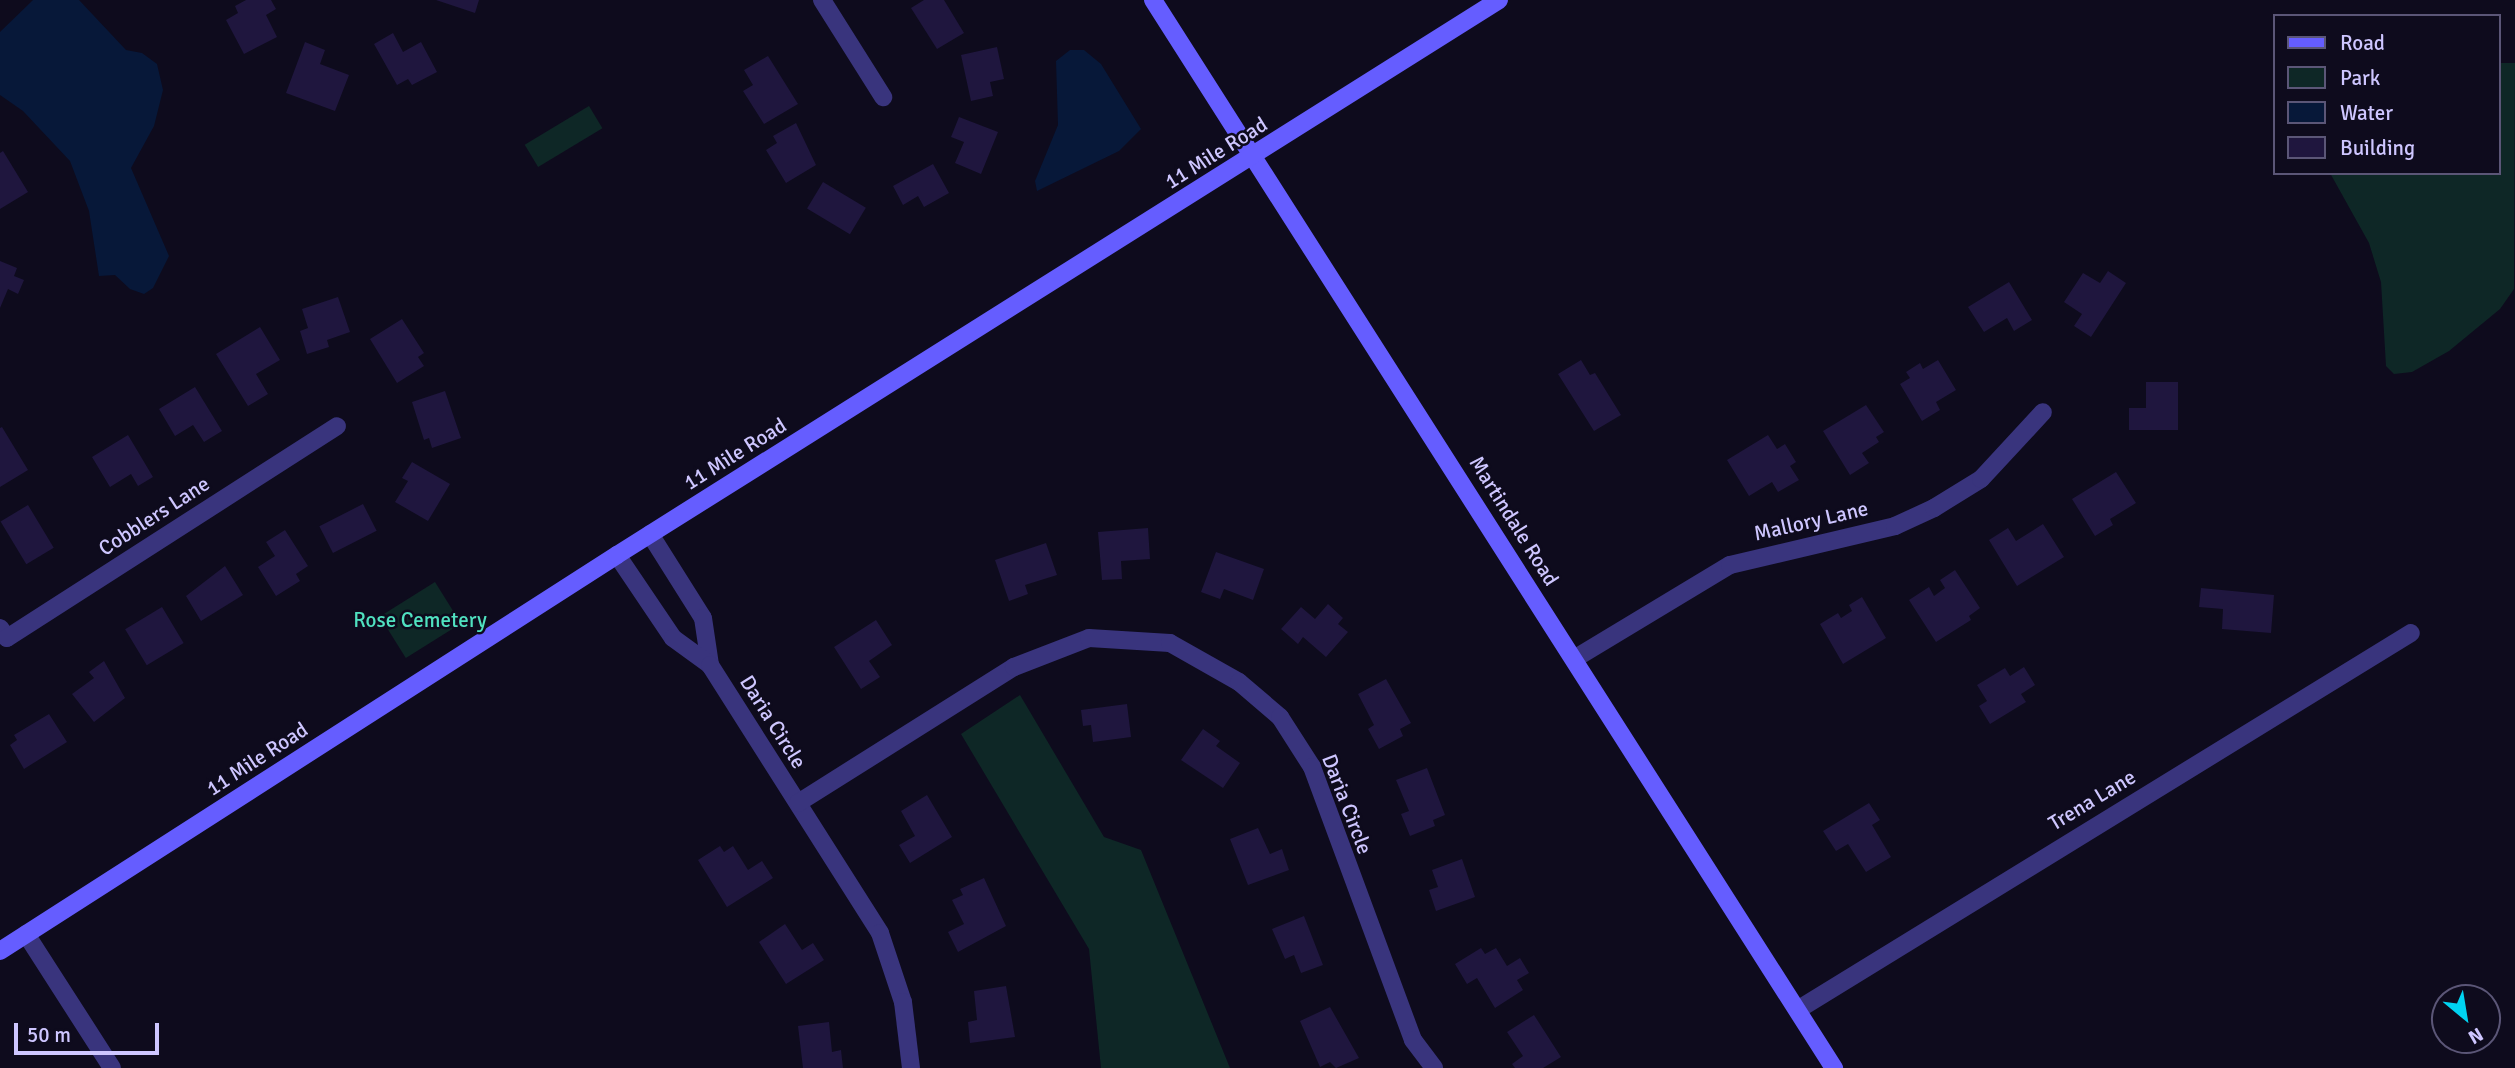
<!DOCTYPE html>
<style>
body{margin:0}
#map{position:relative;width:2515px;height:1068px;overflow:hidden;background:#0e0b1d;font-family:Signika,sans-serif}
div>[style]{position:absolute}
.green>*{inset:0;background:#0e2726;transform-origin:0 0}
.water>*{inset:0;background:#071839}
.building>*{inset:0;background:#1f163e;transform-origin:0 0}
.street>*{height:18px;margin:-9px;padding:0 9px;transform-origin:9px;border-radius:9px;background:#39347d}
.secondary>*{height:18px;margin:-9px;padding:0 9px;transform-origin:9px;border-radius:9px;background:#655dff}
span{translate:-50% -50%;white-space:nowrap;text-align:center;line-height:1.15;-webkit-text-stroke:5px #0e0b1d;paint-order:stroke}
.street-label{font-size:21px;color:#cec6ff}
.park-label{font-size:21px;color:#50e1c0}
.legend{position:absolute;left:2273px;top:14px;width:228px;height:161px;box-sizing:border-box;background:#0e0b1d;border:2px solid #5b5677;margin:0;padding:9px 12px;list-style:none;font-size:21px;color:#cec6ff}
.legend li{display:flex;align-items:center;gap:14px;height:35px}
.legend b{width:35px;border:2px solid #5b5677}
.north{position:absolute;left:2431px;top:984px;width:70px;height:70px;box-sizing:border-box;background:#0e0b1d;border:2px solid #5b5677;border-radius:50%;rotate:150deg;font-size:19px;font-weight:700;line-height:28px;text-align:center;color:#cec6ff}
.north::after{content:'';display:block;margin:auto;width:24px;height:32px;background:#00d3f1;clip-path:polygon(50% 0,100% 100%,50% 72%,0 100%)}
.scale{position:absolute;left:14px;top:1023px;width:145px;height:32px;box-sizing:border-box;border:4px solid #cec6ff;border-top:0;padding-left:9px;font-size:21px;line-height:24px;white-space:nowrap;color:#cec6ff;-webkit-text-stroke:5px #0e0b1d;paint-order:stroke}
</style>
<div id="map">
<div class="green">
<i style="clip-path:polygon(2499px 63px,2515px 63px,2514px 289px,2500px 309px,2449px 351px,2412px 372px,2394px 374px,2386px 366px,2381px 282px,2369px 243px,2330px 173px,2499px 173px)"></i>
<i style="left:589px;top:106px;width:26px;height:75px;rotate:59deg"></i>
<i style="left:435px;top:582px;width:49px;height:65px;rotate:58deg"></i>
<i style="clip-path:polygon(1020px 695px,1104px 837px,1141px 850px,1230px 1068px,1101px 1068px,1089px 949px,961px 734px)"></i>
</div>
<div class="water">
<i style="clip-path:polygon(33px 0,79px 0,126px 50px,142px 53px,157px 64px,163px 90px,154px 126px,131px 168px,169px 256px,153px 288px,144px 294px,130px 289px,115px 275px,99px 276px,89px 211px,70px 161px,23px 111px,0 95px,0 32px)"></i>
<i style="clip-path:polygon(1070px 50px,1084px 50px,1101px 64px,1141px 129px,1119px 151px,1037px 191px,1035px 181px,1058px 125px,1056px 61px)"></i>
</div>
<div class="building">
<i style="clip-path:polygon(246px 0,271px 0,276px 9px,266px 15px,277px 37px,244px 54px,226px 20px,238px 13px,235px 6px)"></i>
<i style="clip-path:polygon(436px 0,479px 0,475px 13px)"></i>
<i style="clip-path:polygon(924px 0,944px 0,964px 33px,937px 49px,911px 8px)"></i>
<i style="clip-path:polygon(393px 33px,403px 52px,421px 42px,437px 72px,412px 85px,408px 79px,397px 85px,374px 44px)"></i>
<i style="clip-path:polygon(305px 42px,325px 50px,320px 64px,349px 75px,335px 111px,286px 93px)"></i>
<i style="clip-path:polygon(997px 47px,1004px 79px,990px 82px,993px 96px,971px 101px,961px 55px)"></i>
<i style="clip-path:polygon(768px 56px,798px 104px,764px 124px,743px 91px,753px 85px,744px 70px)"></i>
<i style="clip-path:polygon(959px 117px,998px 132px,981px 174px,955px 163px,964px 142px,951px 137px)"></i>
<i style="clip-path:polygon(796px 123px,816px 165px,786px 183px,766px 150px,777px 143px,773px 136px)"></i>
<i style="clip-path:polygon(3px 151px,28px 192px,0 209px,0 153px)"></i>
<i style="clip-path:polygon(933px 164px,949px 193px,924px 207px,918px 196px,903px 205px,893px 186px)"></i>
<i style="left:823px;top:182px;width:50px;height:31px;rotate:31deg"></i>
<i style="clip-path:polygon(0 261px,17px 268px,14px 276px,24px 280px,18px 294px,8px 289px,0 308px)"></i>
<i style="clip-path:polygon(2108px 271px,2126px 283px,2091px 337px,2074px 326px,2082px 314px,2064px 302px,2083px 273px,2100px 283px)"></i>
<i style="clip-path:polygon(2009px 282px,2032px 320px,2014px 331px,2007px 318px,1984px 332px,1968px 307px)"></i>
<i style="clip-path:polygon(338px 297px,350px 332px,327px 340px,329px 347px,307px 354px,300px 331px,308px 328px,302px 309px)"></i>
<i style="clip-path:polygon(402px 319px,424px 353px,418px 357px,424px 366px,397px 383px,370px 339px)"></i>
<i style="clip-path:polygon(260px 327px,280px 360px,256px 374px,268px 394px,248px 406px,216px 354px)"></i>
<i style="clip-path:polygon(1581px 360px,1590px 375px,1595px 373px,1621px 415px,1594px 431px,1558px 374px)"></i>
<i style="clip-path:polygon(1938px 360px,1956px 390px,1936px 402px,1940px 410px,1922px 421px,1900px 384px,1910px 378px,1906px 372px,1920px 363px,1923px 369px)"></i>
<i style="clip-path:polygon(2146px 382px,2178px 382px,2178px 430px,2129px 430px,2129px 408px,2146px 408px)"></i>
<i style="clip-path:polygon(195px 387px,222px 431px,204px 442px,193px 425px,175px 436px,159px 409px)"></i>
<i style="clip-path:polygon(445px 391px,461px 438px,432px 448px,429px 438px,424px 440px,412px 402px)"></i>
<i style="clip-path:polygon(1866px 405px,1884px 432px,1876px 437px,1879px 442px,1862px 453px,1869px 463px,1850px 475px,1823px 431px)"></i>
<i style="clip-path:polygon(2px 427px,28px 470px,0 487px,0 428px)"></i>
<i style="clip-path:polygon(128px 435px,153px 477px,138px 486px,131px 474px,110px 487px,92px 457px)"></i>
<i style="clip-path:polygon(1768px 435px,1777px 449px,1785px 444px,1796px 462px,1790px 466px,1799px 480px,1778px 492px,1772px 482px,1749px 496px,1727px 460px)"></i>
<i style="clip-path:polygon(412px 462px,450px 484px,428px 521px,395px 502px,408px 481px,402px 478px)"></i>
<i style="clip-path:polygon(2116px 472px,2136px 503px,2110px 519px,2113px 525px,2095px 536px,2072px 499px)"></i>
<i style="left:363px;top:504px;width:30px;height:49px;rotate:63deg"></i>
<i style="left:28px;top:505px;width:50px;height:32px;rotate:59deg"></i>
<i style="clip-path:polygon(2043px 524px,2064px 557px,2017px 586px,1989px 540px,2008px 528px,2016px 541px)"></i>
<i style="clip-path:polygon(1148px 528px,1150px 559px,1121px 561px,1122px 579px,1102px 580px,1098px 532px)"></i>
<i style="clip-path:polygon(285px 530px,308px 566px,296px 574px,300px 581px,276px 596px,258px 567px,275px 556px,266px 542px)"></i>
<i style="clip-path:polygon(1046px 543px,1057px 575px,1025px 585px,1028px 594px,1009px 601px,995px 560px)"></i>
<i style="clip-path:polygon(1216px 552px,1264px 569px,1253px 600px,1224px 589px,1220px 599px,1201px 592px)"></i>
<i style="clip-path:polygon(225px 566px,243px 595px,201px 621px,186px 596px)"></i>
<i style="clip-path:polygon(1955px 570px,1980px 608px,1969px 616px,1971px 620px,1936px 642px,1909px 600px,1929px 587px,1934px 596px,1945px 588px,1940px 580px)"></i>
<i style="clip-path:polygon(2201px 588px,2274px 595px,2271px 633px,2222px 629px,2223px 609px,2199px 607px)"></i>
<i style="clip-path:polygon(1862px 597px,1886px 638px,1843px 664px,1820px 624px,1838px 613px,1841px 618px,1852px 611px,1849px 605px)"></i>
<i style="clip-path:polygon(1328px 604px,1343px 618px,1338px 624px,1348px 632px,1326px 657px,1303px 637px,1298px 644px,1281px 629px,1301px 607px,1315px 619px)"></i>
<i style="left:162px;top:607px;width:42px;height:43px;rotate:59deg"></i>
<i style="clip-path:polygon(876px 620px,892px 645px,869px 661px,880px 677px,861px 689px,834px 647px)"></i>
<i style="clip-path:polygon(104px 661px,125px 698px,94px 722px,72px 694px,94px 678px,89px 672px)"></i>
<i style="clip-path:polygon(2024px 667px,2035px 685px,2021px 694px,2026px 702px,1990px 724px,1979px 706px,1987px 701px,1977px 685px,2005px 668px,2010px 676px)"></i>
<i style="clip-path:polygon(1386px 679px,1411px 723px,1400px 729px,1403px 736px,1379px 749px,1368px 729px,1374px 725px,1358px 694px)"></i>
<i style="clip-path:polygon(1127px 704px,1131px 737px,1093px 742px,1091px 725px,1083px 726px,1081px 710px)"></i>
<i style="clip-path:polygon(49px 714px,67px 742px,24px 769px,10px 745px,17px 740px,14px 735px)"></i>
<i style="clip-path:polygon(1203px 729px,1220px 741px,1216px 746px,1240px 763px,1223px 788px,1181px 760px)"></i>
<i style="clip-path:polygon(1427px 768px,1445px 815px,1433px 820px,1435px 826px,1410px 836px,1401px 814px,1409px 811px,1396px 780px)"></i>
<i style="clip-path:polygon(927px 795px,952px 837px,910px 863px,899px 845px,915px 836px,901px 811px)"></i>
<i style="clip-path:polygon(1869px 803px,1880px 820px,1872px 825px,1891px 857px,1866px 872px,1848px 844px,1836px 851px,1823px 831px)"></i>
<i style="clip-path:polygon(1258px 828px,1270px 854px,1282px 849px,1289px 870px,1248px 885px,1230px 839px)"></i>
<i style="clip-path:polygon(720px 846px,724px 852px,733px 846px,748px 870px,762px 861px,773px 878px,727px 907px,698px 860px)"></i>
<i style="clip-path:polygon(1462px 859px,1475px 897px,1436px 911px,1429px 890px,1438px 887px,1432px 870px)"></i>
<i style="clip-path:polygon(984px 878px,1006px 926px,958px 952px,948px 932px,964px 924px,952px 900px,963px 895px,960px 889px)"></i>
<i style="clip-path:polygon(1304px 916px,1323px 965px,1301px 973px,1294px 955px,1285px 959px,1272px 929px)"></i>
<i style="clip-path:polygon(785px 924px,802px 950px,813px 943px,824px 960px,786px 984px,759px 942px)"></i>
<i style="clip-path:polygon(1481px 948px,1485px 954px,1496px 948px,1507px 966px,1520px 958px,1529px 973px,1517px 980px,1523px 990px,1495px 1008px,1477px 978px,1467px 984px,1455px 964px)"></i>
<i style="clip-path:polygon(1006px 986px,1015px 1037px,970px 1043px,968px 1022px,977px 1020px,974px 991px)"></i>
<i style="clip-path:polygon(1330px 1007px,1359px 1058px,1336px 1068px,1330px 1062px,1320px 1067px,1300px 1021px)"></i>
<i style="clip-path:polygon(1534px 1015px,1561px 1057px,1543px 1068px,1515px 1068px,1512px 1064px,1523px 1056px,1507px 1032px)"></i>
<i style="clip-path:polygon(829px 1022px,832px 1052px,841px 1050px,843px 1068px,803px 1068px,798px 1026px)"></i>
</div>
<div class="street">
<i style="left:822px;top:0;width:115px;rotate:57.8deg"></i>
<i style="left:650px;top:534px;width:99px;rotate:57.8deg"></i>
<i style="left:703px;top:618px;width:48px;rotate:81.5deg"></i>
<i style="left:617px;top:555px;width:100px;rotate:56deg"></i>
<i style="left:673px;top:638px;width:46px;rotate:36.1deg"></i>
<i style="left:710px;top:665px;width:317px;rotate:57.6deg"></i>
<i style="left:880px;top:933px;width:73px;rotate:71.6deg"></i>
<i style="left:903px;top:1002px;width:66px;rotate:83.1deg"></i>
<i style="left:0;top:628px;width:12px;rotate:55deg"></i>
<i style="left:7px;top:638px;width:392px;rotate:-32.7deg"></i>
<i style="left:1574px;top:659px;width:182px;rotate:-31.1deg"></i>
<i style="left:1730px;top:565px;width:170px;rotate:-13.3deg"></i>
<i style="left:1895px;top:526px;width:43px;rotate:-24.8deg"></i>
<i style="left:1934px;top:508px;width:55px;rotate:-31.7deg"></i>
<i style="left:1981px;top:479px;width:91px;rotate:-47.2deg"></i>
<i style="left:798px;top:803px;width:255px;rotate:-32.2deg"></i>
<i style="left:1014px;top:667px;width:80px;rotate:-21.1deg"></i>
<i style="left:1089px;top:638px;width:81px;rotate:3.5deg"></i>
<i style="left:1170px;top:643px;width:79px;rotate:29.5deg"></i>
<i style="left:1239px;top:682px;width:54px;rotate:40.5deg"></i>
<i style="left:1280px;top:717px;width:59px;rotate:57.4deg"></i>
<i style="left:1312px;top:767px;width:291px;rotate:69.7deg"></i>
<i style="left:1413px;top:1040px;width:35px;rotate:53deg"></i>
<i style="left:26px;top:934px;width:159px;rotate:57.3deg"></i>
<i style="left:1799px;top:1009px;width:718px;rotate:-31.57deg"></i>
</div>
<div class="secondary">
<i style="left:1153px;top:0;width:1267px;rotate:57.48deg"></i>
<i style="left:0;top:951px;width:733px;rotate:-32.69deg"></i>
<i style="left:617px;top:555px;width:1042px;rotate:-32.18deg"></i>
</div>
<div class="street-label">
<span style="left:1216px;top:153px;rotate:-32deg">11 Mile Road</span>
<span style="left:735px;top:454px;rotate:-32deg">11 Mile Road</span>
<span style="left:154px;top:516px;rotate:-33deg">Cobblers Lane</span>
<span style="left:1514px;top:521px;rotate:58deg">Martindale Road</span>
<span style="left:1811px;top:521px;rotate:-13deg">Mallory Lane</span>
<span style="left:773px;top:722px;rotate:58deg">Daria Circle</span>
<span style="left:257px;top:759px;rotate:-33deg">11 Mile Road</span>
<span style="left:2092px;top:800px;rotate:-31deg">Trena Lane</span>
<span style="left:1347px;top:804px;rotate:69deg">Daria Circle</span>
</div>
<div class="park-label">
<span style="left:420px;top:620px">Rose Cemetery</span>
</div>
<ul class="legend">
<li><b style="height:9px;background:#655dff"></b>Road</li>
<li><b style="height:19px;background:#0e2726"></b>Park</li>
<li><b style="height:19px;background:#071839"></b>Water</li>
<li><b style="height:19px;background:#1f163e"></b>Building</li>
</ul>
<div class="north">N</div>
<div class="scale">50 m</div>
</div>
